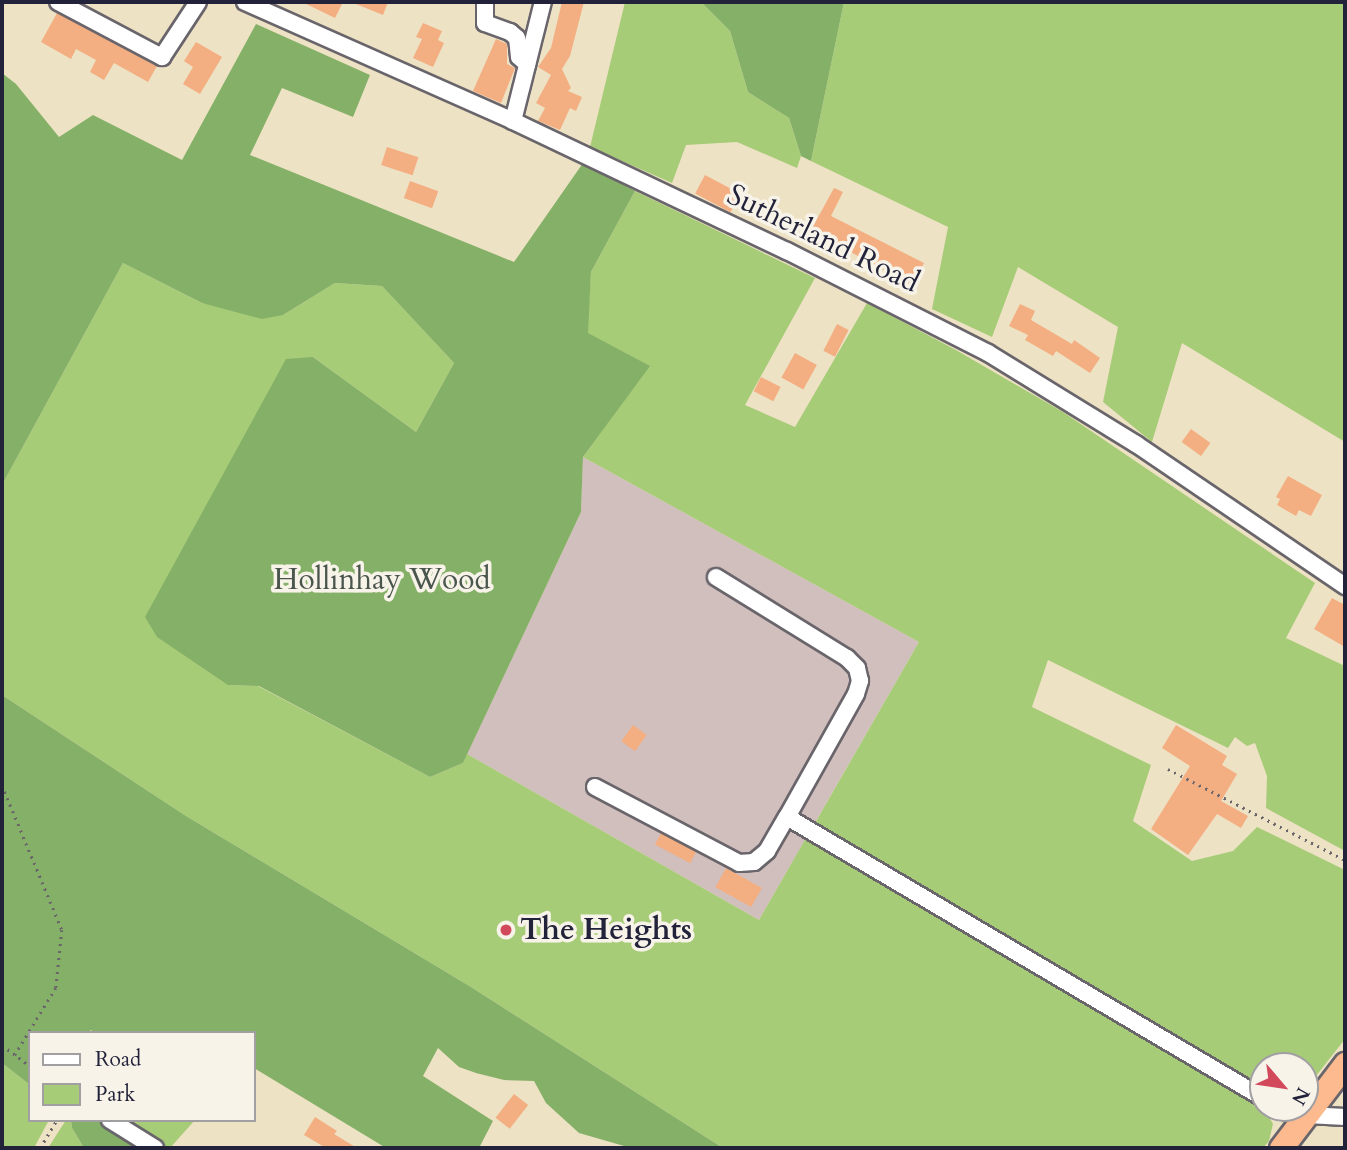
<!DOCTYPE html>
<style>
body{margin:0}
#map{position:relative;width:1347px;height:1150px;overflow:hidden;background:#eee2c5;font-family:Cardo,serif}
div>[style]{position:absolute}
.industrial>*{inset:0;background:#d1bfbd}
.green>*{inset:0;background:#a7cc77}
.forest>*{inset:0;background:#85b068}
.building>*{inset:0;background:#f3ae81;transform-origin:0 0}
.path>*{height:2.5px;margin-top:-1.25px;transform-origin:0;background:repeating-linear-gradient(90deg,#69656b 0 2px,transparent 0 7px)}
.roads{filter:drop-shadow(2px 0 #69656b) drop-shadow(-2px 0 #69656b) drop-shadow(0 2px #69656b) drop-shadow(0 -2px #69656b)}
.minor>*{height:16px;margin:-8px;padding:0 8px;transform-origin:8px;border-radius:8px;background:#fff}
.highway>*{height:23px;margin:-11.5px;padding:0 11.5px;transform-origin:11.5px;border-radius:11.5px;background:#fcba8e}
.dots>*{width:19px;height:19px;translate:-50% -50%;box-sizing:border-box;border:4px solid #f7f3e8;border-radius:50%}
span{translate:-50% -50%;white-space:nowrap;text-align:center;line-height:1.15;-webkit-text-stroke:7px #f7f3e8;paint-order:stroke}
.street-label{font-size:30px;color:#22223b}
.park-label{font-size:30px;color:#4a554d}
.poi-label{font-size:30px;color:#22223b;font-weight:700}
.left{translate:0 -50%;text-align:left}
.frame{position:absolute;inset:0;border:4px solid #22223b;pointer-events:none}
.legend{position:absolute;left:28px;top:1031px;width:228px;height:91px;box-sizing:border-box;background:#f7f3e8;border:2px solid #a29fa3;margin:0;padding:9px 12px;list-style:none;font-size:21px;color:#22223b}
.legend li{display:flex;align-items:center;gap:14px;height:35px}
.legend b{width:35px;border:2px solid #a29fa3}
.north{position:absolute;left:1249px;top:1052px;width:70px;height:70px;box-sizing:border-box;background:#f7f3e8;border:2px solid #a29fa3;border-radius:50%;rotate:119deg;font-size:19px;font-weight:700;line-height:28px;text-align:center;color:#22223b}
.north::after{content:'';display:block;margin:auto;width:24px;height:32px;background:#d1495b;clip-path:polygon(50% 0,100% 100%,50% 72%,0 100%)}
</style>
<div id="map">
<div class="industrial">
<i style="clip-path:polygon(583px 457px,919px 642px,759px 920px,467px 754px,581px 512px)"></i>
</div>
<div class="green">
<i style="clip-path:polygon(625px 2px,701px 2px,730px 31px,748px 92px,789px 118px,801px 156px,797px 168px,737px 142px,686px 145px,672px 183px,590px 147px)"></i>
<i style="clip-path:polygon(844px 2px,1345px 2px,1345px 442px,1182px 343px,1152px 442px,1103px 402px,1118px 327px,1018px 267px,992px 337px,932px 309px,948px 227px,811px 161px)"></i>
<i style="clip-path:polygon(635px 191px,815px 278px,745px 405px,795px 427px,867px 303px,956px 350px,1063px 412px,1315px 583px,1286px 638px,1345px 666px,1345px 851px,1266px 808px,1267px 776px,1255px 743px,1247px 746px,1235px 737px,1228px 748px,1048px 660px,1032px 707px,1151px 765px,1133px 821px,1192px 861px,1233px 851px,1257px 827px,1345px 870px,1345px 1039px,1305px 1090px,1305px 1066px,1263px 1066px,1263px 1087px,1074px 978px,815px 823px,919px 642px,583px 457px,649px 366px,587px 333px,591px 272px)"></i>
<i style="clip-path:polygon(123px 263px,202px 303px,283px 315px,335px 283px,382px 286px,454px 363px,416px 432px,313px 357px,228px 685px,258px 686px,430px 777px,463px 763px,467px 754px,759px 920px,806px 838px,1262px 1104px,1273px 1124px,1269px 1141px,1263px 1148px,723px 1148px,471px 987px,186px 816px,2px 695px,2px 485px)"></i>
<i style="clip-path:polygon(2px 1063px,30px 1085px,30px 1120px,49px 1120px,34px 1148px,2px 1148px)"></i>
<i style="clip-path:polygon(66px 1120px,71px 1120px,72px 1128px,84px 1148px,48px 1148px)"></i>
<i style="clip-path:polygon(122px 1120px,195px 1120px,170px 1148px,163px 1148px)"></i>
</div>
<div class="forest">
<i style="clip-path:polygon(701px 2px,844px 2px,811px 161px,801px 156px,789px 118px,748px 92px,730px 31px)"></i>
<i style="clip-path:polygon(256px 24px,370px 75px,353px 117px,282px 88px,250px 155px,514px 262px,583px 163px,635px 191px,591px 272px,588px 333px,650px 366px,583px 457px,581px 512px,463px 763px,430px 777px,259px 686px,228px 685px,157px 637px,145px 617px,286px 359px,313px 357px,416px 432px,454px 363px,382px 286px,335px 283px,283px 315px,262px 319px,202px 303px,123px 263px,2px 485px,2px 73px,16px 84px,59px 137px,93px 115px,182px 160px)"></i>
<i style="clip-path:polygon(2px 695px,186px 816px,471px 987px,723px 1148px,631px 1148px,579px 1133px,546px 1103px,534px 1081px,504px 1080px,476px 1073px,459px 1067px,438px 1048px,423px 1076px,493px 1121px,479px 1148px,386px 1148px,254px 1068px,254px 1033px,94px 1033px,91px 1030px,88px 1033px,30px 1033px,30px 1085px,2px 1063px)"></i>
<i style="clip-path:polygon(71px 1120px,101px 1120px,143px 1148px,84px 1148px,72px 1128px)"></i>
</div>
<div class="building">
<i style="clip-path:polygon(302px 2px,343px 2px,335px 18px)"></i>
<i style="clip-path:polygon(351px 2px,388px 2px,383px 15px)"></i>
<i style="clip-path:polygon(562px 2px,584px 2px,570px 56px,562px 69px,571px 88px,568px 91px,582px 97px,576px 111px,570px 108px,560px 130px,538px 121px,545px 108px,536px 103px,551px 75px,538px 67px,551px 48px)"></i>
<i style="clip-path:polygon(57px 13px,157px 66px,148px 82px,114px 63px,104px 80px,90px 72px,96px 60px,76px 49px,71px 59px,41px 42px)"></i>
<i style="clip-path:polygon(423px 23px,442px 31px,438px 40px,444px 43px,433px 67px,413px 58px,422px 39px,416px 37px)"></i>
<i style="clip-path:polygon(496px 39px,507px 44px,507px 64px,515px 68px,501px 103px,473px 91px)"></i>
<i style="clip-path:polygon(196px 42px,222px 57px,200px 94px,183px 84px,193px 67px,184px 61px)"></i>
<i style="left:387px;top:147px;width:33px;height:19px;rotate:18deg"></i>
<i style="left:705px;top:175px;width:40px;height:21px;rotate:28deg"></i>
<i style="left:410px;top:181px;width:30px;height:18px;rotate:20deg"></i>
<i style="clip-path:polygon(834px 188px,843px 192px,831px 216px,924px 263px,912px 286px,811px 230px)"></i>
<i style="clip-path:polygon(1020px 304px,1035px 311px,1031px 320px,1072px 344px,1074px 340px,1100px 358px,1090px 373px,1056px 351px,1053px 356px,1025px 340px,1028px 335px,1009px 326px)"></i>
<i style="left:837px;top:324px;width:13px;height:30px;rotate:27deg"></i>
<i style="left:795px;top:353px;width:25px;height:28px;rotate:29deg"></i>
<i style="left:761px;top:377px;width:22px;height:16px;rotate:27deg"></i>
<i style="left:1191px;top:429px;width:24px;height:16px;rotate:36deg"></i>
<i style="clip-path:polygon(1288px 476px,1322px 495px,1311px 516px,1299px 510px,1296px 516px,1277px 505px,1280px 499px,1276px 497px)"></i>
<i style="clip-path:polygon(1332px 598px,1345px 605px,1345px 647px,1314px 629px)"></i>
<i style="left:633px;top:725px;width:17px;height:20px;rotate:36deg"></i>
<i style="clip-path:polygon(1176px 725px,1227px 756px,1222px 765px,1237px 774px,1221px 801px,1248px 816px,1241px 828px,1217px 814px,1188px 855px,1151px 829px,1190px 766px,1162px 748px)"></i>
<i style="left:661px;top:833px;width:40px;height:13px;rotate:28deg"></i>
<i style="left:726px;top:868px;width:41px;height:22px;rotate:29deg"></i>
<i style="left:514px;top:1094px;width:18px;height:30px;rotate:38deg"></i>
<i style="clip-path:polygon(315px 1117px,337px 1131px,334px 1134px,357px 1148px,326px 1148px,304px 1135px)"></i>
</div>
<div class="path">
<i style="left:1168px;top:769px;width:199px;rotate:27.2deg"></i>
<i style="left:2px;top:785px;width:157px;rotate:67.5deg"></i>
<i style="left:62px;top:930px;width:58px;rotate:95.9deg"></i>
<i style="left:56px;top:988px;width:79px;rotate:121.5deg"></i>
<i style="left:2px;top:1045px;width:35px;rotate:37deg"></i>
<i style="left:40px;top:1148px;width:33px;rotate:-59deg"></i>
</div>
<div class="roads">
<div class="minor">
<i style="left:58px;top:2px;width:118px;rotate:27.9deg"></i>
<i style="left:162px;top:57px;width:66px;rotate:-56.8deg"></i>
<i style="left:245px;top:2px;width:293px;rotate:23.9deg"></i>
<i style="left:513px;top:121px;width:303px;rotate:25.4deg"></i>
<i style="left:787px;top:251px;width:225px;rotate:26.9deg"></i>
<i style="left:988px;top:353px;width:174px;rotate:31.6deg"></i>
<i style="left:1136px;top:444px;width:253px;rotate:34.2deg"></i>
<i style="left:485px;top:2px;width:21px;rotate:90deg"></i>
<i style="left:485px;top:23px;width:27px;rotate:20deg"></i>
<i style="left:510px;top:32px;width:9px;rotate:41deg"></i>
<i style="left:517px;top:38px;width:19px;rotate:84deg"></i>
<i style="left:519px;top:57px;width:11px;rotate:41deg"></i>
<i style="left:513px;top:121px;width:123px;rotate:-75.9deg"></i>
<i style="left:595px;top:787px;width:163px;rotate:27.8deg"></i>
<i style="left:739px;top:863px;width:15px;rotate:-4deg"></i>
<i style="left:754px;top:862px;width:17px;rotate:-40deg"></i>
<i style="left:767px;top:851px;width:39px;rotate:-60deg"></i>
<i style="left:787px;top:817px;width:141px;rotate:-60.7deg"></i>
<i style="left:856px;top:694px;width:14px;rotate:-73deg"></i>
<i style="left:860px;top:681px;width:13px;rotate:-103deg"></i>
<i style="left:857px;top:668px;width:14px;rotate:-135deg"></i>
<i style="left:847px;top:658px;width:154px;rotate:-148.3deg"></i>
<i style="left:787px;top:817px;width:553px;rotate:30.55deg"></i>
<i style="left:1280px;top:1108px;width:26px;rotate:29deg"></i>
<i style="left:1307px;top:1115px;width:38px;rotate:3deg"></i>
<i style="left:110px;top:1120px;width:53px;rotate:31.9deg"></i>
</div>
<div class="highway">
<i style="left:1281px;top:1148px;width:106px;rotate:-52.7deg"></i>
</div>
</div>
<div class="dots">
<i style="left:506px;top:930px;background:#d1495b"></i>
</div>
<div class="street-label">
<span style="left:823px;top:239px;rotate:26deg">Sutherland Road</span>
</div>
<div class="park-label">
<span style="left:382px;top:580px">Hollinhay Wood</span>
</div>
<div class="poi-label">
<span class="left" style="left:520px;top:930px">The Heights</span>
</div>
<div class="frame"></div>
<ul class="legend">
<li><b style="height:9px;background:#fff"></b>Road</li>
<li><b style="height:19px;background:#a7cc77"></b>Park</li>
</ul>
<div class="north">N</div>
</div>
